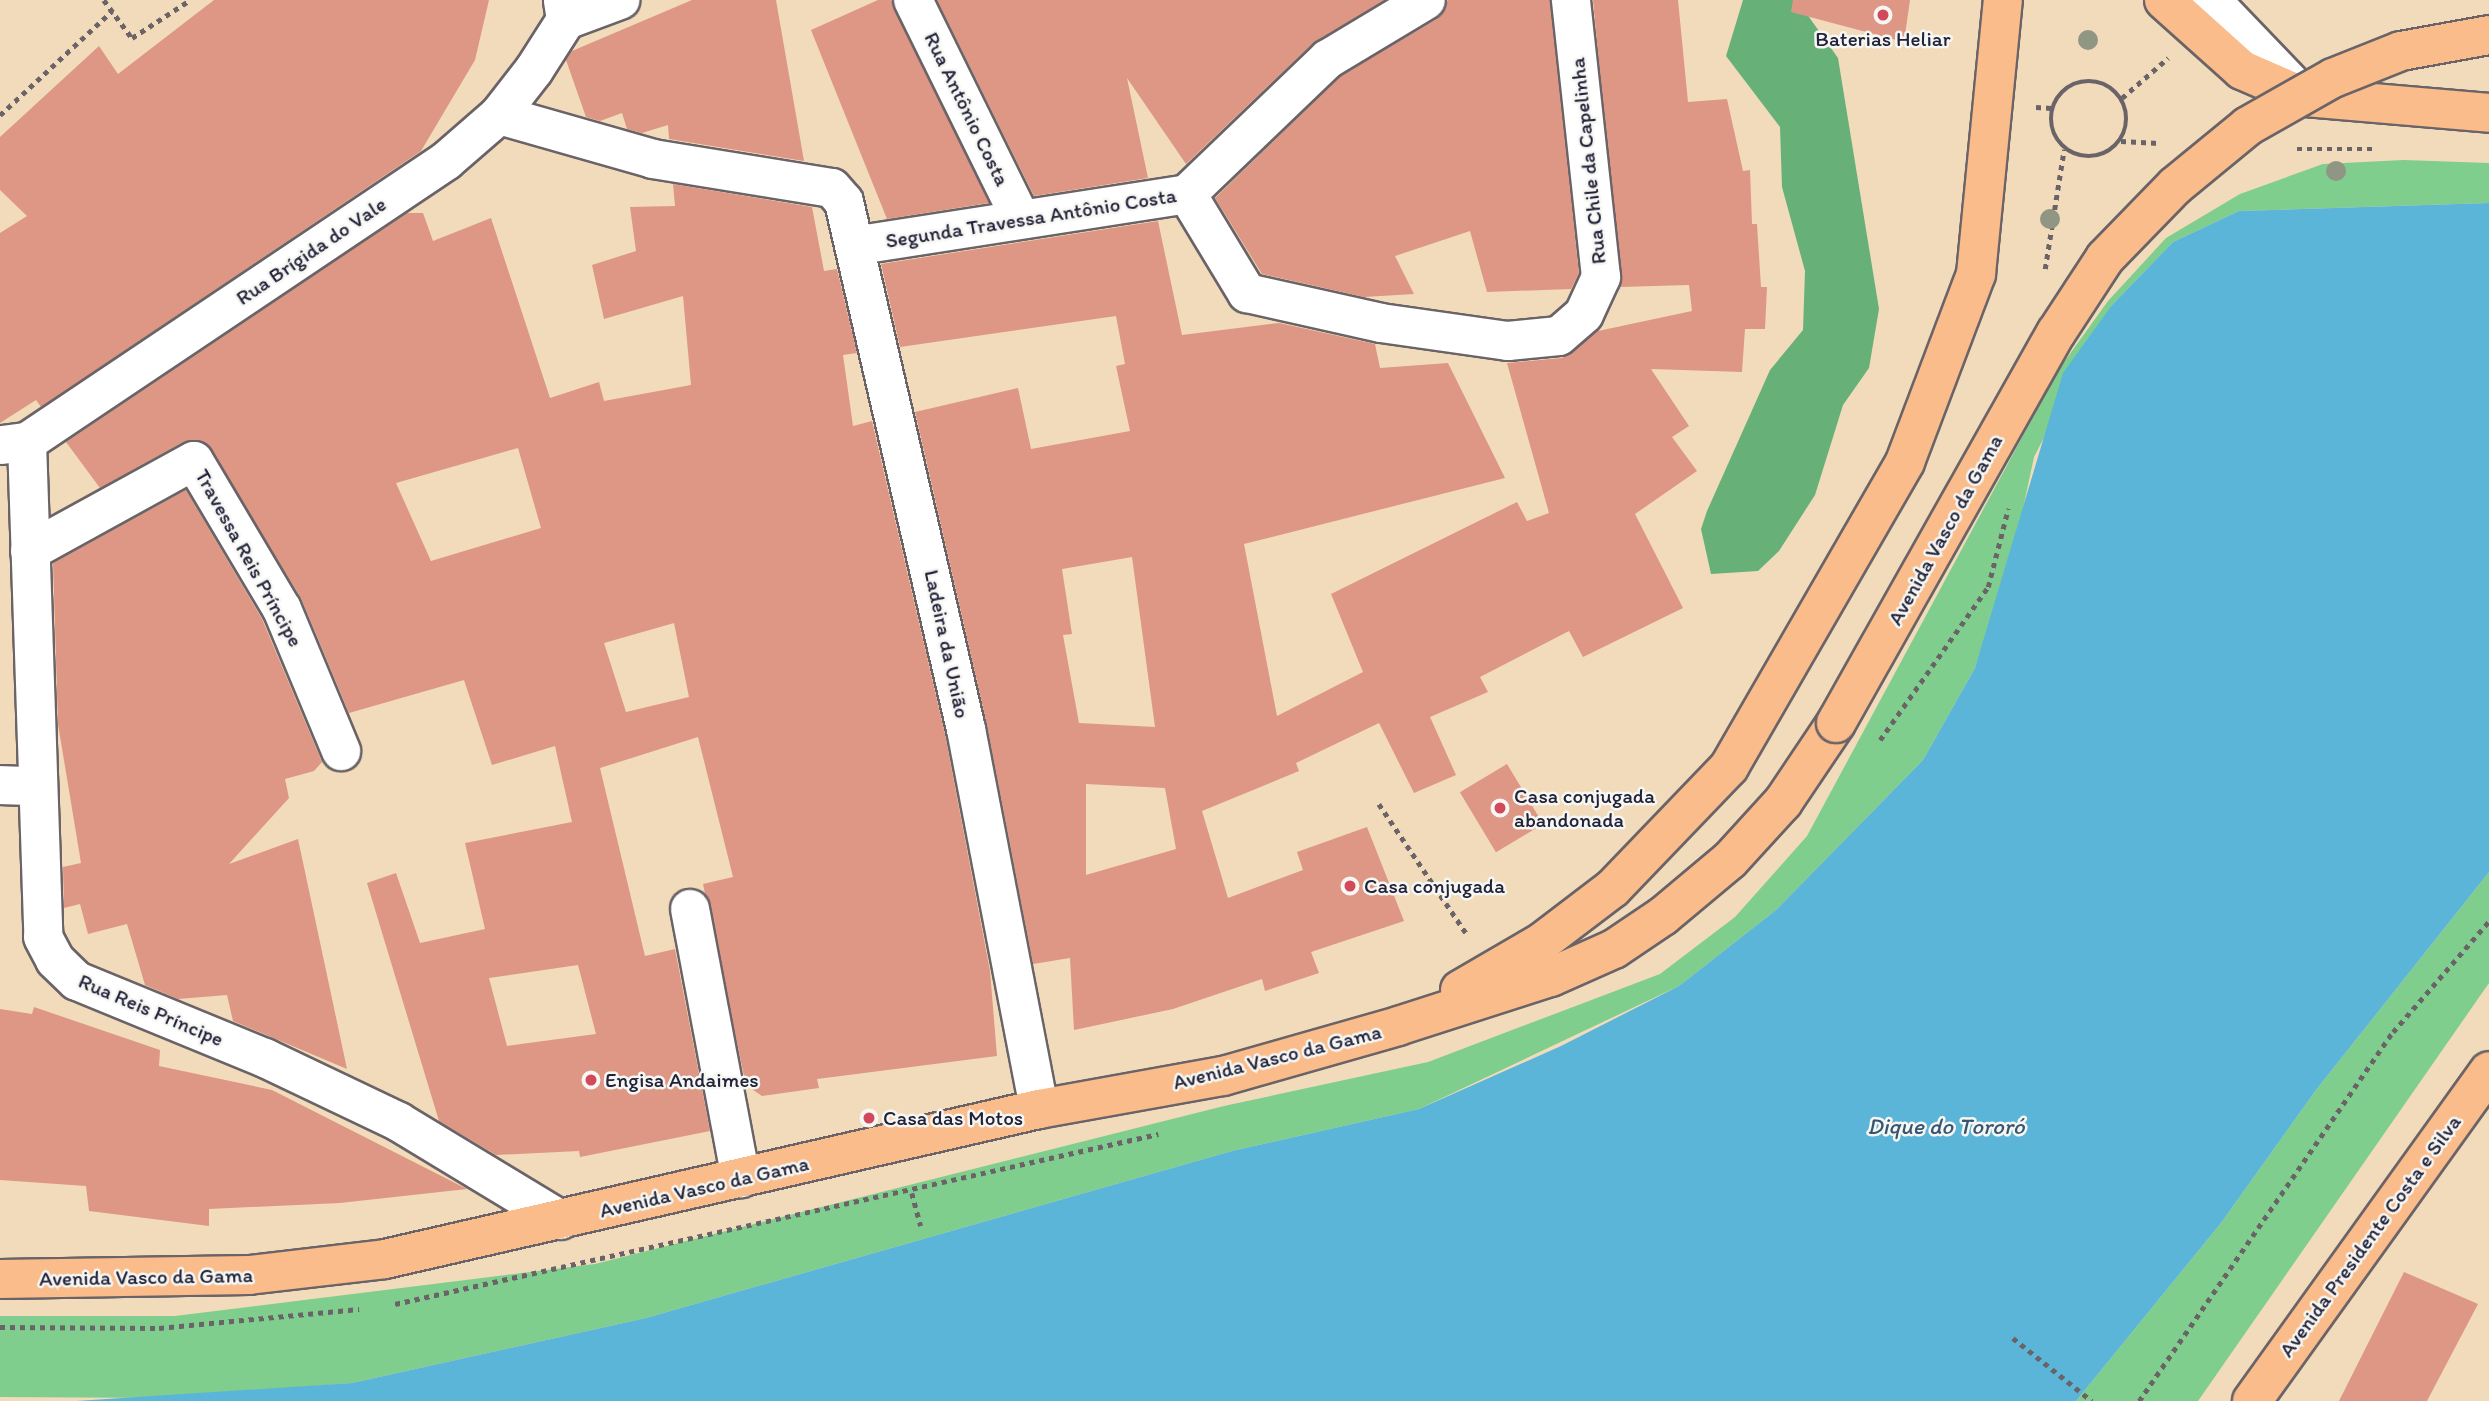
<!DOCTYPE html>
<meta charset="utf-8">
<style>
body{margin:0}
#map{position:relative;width:2489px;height:1401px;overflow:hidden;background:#f1dbba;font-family:Itim,sans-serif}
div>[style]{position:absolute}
.green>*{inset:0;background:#7fce8e}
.forest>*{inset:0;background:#67b179}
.water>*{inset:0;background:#5bb5d9}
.building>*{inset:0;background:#dd9784;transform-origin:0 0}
.path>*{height:4.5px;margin-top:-2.25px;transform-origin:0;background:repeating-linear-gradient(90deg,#6a6367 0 5px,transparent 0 10px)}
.path>.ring{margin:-2.25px;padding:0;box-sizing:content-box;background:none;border:4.5px solid #6a6367;border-radius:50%}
.roads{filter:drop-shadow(2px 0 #6a6367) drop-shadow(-2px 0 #6a6367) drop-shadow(0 2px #6a6367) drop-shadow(0 -2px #6a6367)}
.minor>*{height:38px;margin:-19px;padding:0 19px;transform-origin:19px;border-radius:19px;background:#fff}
.major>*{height:38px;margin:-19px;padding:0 19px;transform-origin:19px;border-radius:19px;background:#f9bc8a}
.bridges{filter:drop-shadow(2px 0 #6a6367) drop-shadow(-2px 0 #6a6367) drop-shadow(0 2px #6a6367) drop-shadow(0 -2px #6a6367)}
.major-bridge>*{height:38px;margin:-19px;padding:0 19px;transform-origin:19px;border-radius:19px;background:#f9bc8a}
.trees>*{width:20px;height:20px;margin:-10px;border-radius:50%;background:#919684}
.dots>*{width:19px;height:19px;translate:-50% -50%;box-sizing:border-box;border:4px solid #f6f6f2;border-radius:50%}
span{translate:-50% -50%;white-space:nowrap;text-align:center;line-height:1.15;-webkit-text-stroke:5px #f6f6f2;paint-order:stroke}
.poi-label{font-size:21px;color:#22223b}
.left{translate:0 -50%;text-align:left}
.street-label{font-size:21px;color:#22223b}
.water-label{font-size:23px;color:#365572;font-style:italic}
</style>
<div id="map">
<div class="green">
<i style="clip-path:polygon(2404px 160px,2489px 163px,2489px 203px,2239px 211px,2173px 242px,2112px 305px,2034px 457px,2012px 560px,1975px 668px,1923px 760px,1776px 910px,1679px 986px,1419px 1109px,1232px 1151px,646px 1318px,352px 1383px,169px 1398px,0 1397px,0 1316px,175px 1316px,595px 1264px,1224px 1106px,1428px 1062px,1660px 974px,1735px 917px,1807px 836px,2059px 369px,2108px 301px,2166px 238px,2240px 194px,2323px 164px)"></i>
<i style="clip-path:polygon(2489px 872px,2489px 983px,2198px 1401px,2076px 1401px,2221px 1223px,2316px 1090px)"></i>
</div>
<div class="forest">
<i style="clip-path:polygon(1743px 0,1797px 0,1838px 58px,1879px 309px,1869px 368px,1843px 405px,1815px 495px,1779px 551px,1758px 571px,1711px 574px,1701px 529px,1707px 511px,1770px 370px,1803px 330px,1805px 271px,1782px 187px,1780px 127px,1726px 56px)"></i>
</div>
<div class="water">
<i style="clip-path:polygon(2489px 203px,2489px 872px,2316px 1090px,2221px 1223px,2076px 1401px,76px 1401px,352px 1383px,646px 1318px,1232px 1151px,1419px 1109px,1561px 1046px,1679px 986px,1776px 910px,1923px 760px,1975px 668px,2063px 373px,2112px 305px,2173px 242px,2239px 211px)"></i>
</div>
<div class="building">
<i style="clip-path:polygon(214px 0,489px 0,475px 60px,421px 151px,41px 407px,36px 400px,0 423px,0 233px,27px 216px,0 190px,0 137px,99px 46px,118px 74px)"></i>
<i style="clip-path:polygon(692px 0,776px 0,804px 161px,669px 139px,668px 125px,642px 133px,627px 129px,622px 113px,600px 121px,586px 117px,566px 60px,572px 51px)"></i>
<i style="clip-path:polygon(878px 0,891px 0,989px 203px,887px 219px,811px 30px)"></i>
<i style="clip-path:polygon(937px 0,1384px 0,1313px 43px,1186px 164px,1127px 78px,1148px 178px,1034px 196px)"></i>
<i style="clip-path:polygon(1448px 0,1550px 0,1579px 273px,1571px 289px,1487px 292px,1470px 231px,1395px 256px,1414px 294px,1364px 297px,1262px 274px,1215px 198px,1341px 76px,1437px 19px)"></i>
<i style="clip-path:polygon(evenodd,1593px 0,1678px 0,1688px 102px,1727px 99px,1743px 171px,1750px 170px,1752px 224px,1757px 224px,1761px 287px,1767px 287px,1765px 329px,1745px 329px,1742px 372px,1651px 369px,1689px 426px,1672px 437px,1697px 471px,1635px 514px,1683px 608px,1583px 657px,1569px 631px,1480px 677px,1488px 692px,1430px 717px,1456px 775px,1414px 793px,1379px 723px,1296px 763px,1299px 771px,1202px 811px,1228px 898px,1303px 870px,1297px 852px,1367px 827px,1404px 921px,1311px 952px,1319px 973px,1265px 991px,1262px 979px,1173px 1009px,1074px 1030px,1070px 958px,1033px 964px,987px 725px,915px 412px,1018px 388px,1031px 449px,1130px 431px,1116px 366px,1125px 364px,1116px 316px,900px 347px,881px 264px,1158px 221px,1182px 335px,1279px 323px,1375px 344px,1380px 368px,1448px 363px,1505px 478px,1244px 544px,1277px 716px,1363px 672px,1331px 594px,1517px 502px,1527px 521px,1549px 513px,1507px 363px,1562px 358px,1598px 331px,1692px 311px,1689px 285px,1620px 287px,1593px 0,1132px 557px,1155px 727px,1079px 723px,1063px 635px,1072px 634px,1062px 569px,1132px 557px,1593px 0,1086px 784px,1165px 788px,1176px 849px,1086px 875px,1086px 784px)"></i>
<i style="clip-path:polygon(1793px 0,1910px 0,1904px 42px,1791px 12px)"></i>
<i style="clip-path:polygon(evenodd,673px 184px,812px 207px,824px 271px,837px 269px,857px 353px,843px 355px,853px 426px,872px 421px,945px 734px,990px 971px,997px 1056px,817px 1079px,819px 1088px,762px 1096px,746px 1085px,703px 884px,733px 877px,698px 737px,600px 768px,645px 956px,675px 949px,710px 1131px,580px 1157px,579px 1151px,496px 1155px,439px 1121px,367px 883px,396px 873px,420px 943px,485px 929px,465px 843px,572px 822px,555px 746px,492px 765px,464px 680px,349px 713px,301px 598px,205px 442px,183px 442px,100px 488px,66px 442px,407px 213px,423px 213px,433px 241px,491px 218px,550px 398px,599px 382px,604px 401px,691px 385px,683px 296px,604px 319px,592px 265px,636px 251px,630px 207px,675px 206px,673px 184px,518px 448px,541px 528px,431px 561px,396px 483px,518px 448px,673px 184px,674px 623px,689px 697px,626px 712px,604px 643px,674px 623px,673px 184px,578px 965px,596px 1034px,507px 1046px,489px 978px,578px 965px)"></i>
<i style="clip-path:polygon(186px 490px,262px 619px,322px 762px,314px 771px,285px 779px,289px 798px,229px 864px,298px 839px,347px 1069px,233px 1021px,227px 995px,178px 999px,145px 985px,127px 924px,88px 934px,80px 904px,64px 908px,63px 867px,81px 863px,58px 724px,53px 563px)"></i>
<i style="left:1507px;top:764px;width:70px;height:55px;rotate:59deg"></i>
<i style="clip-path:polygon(34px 1007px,160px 1050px,159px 1066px,272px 1090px,467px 1189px,340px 1203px,209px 1209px,209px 1226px,89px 1211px,86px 1186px,0 1180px,0 1009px,32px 1014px)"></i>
<i style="clip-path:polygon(2404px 1272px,2478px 1304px,2427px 1401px,2339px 1401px)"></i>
</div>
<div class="path">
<i style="left:104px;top:0;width:47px;rotate:53.6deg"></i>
<i style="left:132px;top:38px;width:69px;rotate:-33.2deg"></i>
<i class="ring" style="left:2051px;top:81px;width:71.5px;height:71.5px"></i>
<i style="left:2122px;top:98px;width:61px;rotate:-41deg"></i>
<i style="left:2036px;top:107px;width:16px;rotate:4deg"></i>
<i style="left:0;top:115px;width:153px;rotate:-42.9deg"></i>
<i style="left:2121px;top:141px;width:38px;rotate:3deg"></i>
<i style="left:2297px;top:149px;width:79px"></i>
<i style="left:2045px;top:269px;width:121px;rotate:-81deg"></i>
<i style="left:1880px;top:740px;width:187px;rotate:-54.8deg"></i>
<i style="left:1988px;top:587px;width:81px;rotate:-75.6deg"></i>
<i style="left:1379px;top:804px;width:159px;rotate:56deg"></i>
<i style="left:912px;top:1193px;width:34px;rotate:75deg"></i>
<i style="left:395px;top:1304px;width:782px;rotate:-12.56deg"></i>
<i style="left:0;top:1327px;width:159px;rotate:0.4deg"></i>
<i style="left:159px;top:1328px;width:201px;rotate:-5.4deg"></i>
<i style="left:2013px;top:1338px;width:101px;rotate:38.6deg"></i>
<i style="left:2139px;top:1401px;width:448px;rotate:-55.5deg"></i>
<i style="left:2393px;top:1032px;width:147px;rotate:-49.1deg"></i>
</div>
<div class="roads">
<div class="minor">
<i style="left:913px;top:0;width:242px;rotate:63.8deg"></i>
<i style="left:2211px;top:0;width:134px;rotate:46.2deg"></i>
<i style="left:566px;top:20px;width:58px;rotate:-20.3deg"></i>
<i style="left:499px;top:115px;width:160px;rotate:15.9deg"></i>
<i style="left:653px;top:159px;width:181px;rotate:9.2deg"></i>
<i style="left:832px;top:188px;width:18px;rotate:49deg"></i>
<i style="left:844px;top:202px;width:541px;rotate:76.97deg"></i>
<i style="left:966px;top:729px;width:387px;rotate:79.1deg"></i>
<i style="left:1187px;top:194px;width:116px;rotate:58.8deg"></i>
<i style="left:1247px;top:293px;width:137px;rotate:12.6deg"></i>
<i style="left:1381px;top:323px;width:128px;rotate:8.1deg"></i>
<i style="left:1508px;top:341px;width:51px;rotate:-5.6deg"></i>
<i style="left:1559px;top:336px;width:33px;rotate:-41deg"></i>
<i style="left:1584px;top:314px;width:41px;rotate:-65.3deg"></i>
<i style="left:1601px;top:277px;width:279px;rotate:-96.2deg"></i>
<i style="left:859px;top:245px;width:332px;rotate:-8.8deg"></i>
<i style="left:1187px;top:194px;width:195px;rotate:-43.8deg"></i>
<i style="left:1328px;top:59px;width:114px;rotate:-31deg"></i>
<i style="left:27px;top:442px;width:495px;rotate:88.1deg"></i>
<i style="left:43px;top:937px;width:26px;rotate:62deg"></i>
<i style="left:55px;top:960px;width:30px;rotate:44deg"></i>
<i style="left:77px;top:981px;width:203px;rotate:22.3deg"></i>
<i style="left:265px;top:1058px;width:148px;rotate:25.5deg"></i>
<i style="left:399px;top:1122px;width:189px;rotate:31.2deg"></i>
<i style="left:2px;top:445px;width:25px;rotate:-7deg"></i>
<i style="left:27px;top:442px;width:505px;rotate:-33.85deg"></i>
<i style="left:446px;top:161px;width:70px;rotate:-41deg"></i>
<i style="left:499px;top:115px;width:57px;rotate:-52.1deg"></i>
<i style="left:534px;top:70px;width:59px;rotate:-57.4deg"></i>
<i style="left:566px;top:20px;width:20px;rotate:-99deg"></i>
<i style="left:30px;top:551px;width:187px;rotate:-28.8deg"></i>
<i style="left:194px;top:461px;width:172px;rotate:59.3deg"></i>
<i style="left:282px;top:609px;width:154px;rotate:67.4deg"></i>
<i style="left:0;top:785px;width:35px;rotate:2deg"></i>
<i style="left:690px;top:909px;width:274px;rotate:79.3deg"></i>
</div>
<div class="major">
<i style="left:2164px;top:0;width:105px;rotate:41.9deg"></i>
<i style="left:2242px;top:70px;width:68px;rotate:23.5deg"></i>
<i style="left:2304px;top:97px;width:186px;rotate:4.9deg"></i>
<i style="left:1460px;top:990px;width:95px;rotate:-30.3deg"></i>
<i style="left:1542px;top:942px;width:89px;rotate:-37.3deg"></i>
<i style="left:1613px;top:888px;width:168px;rotate:-46.2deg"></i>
<i style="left:1729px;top:767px;width:352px;rotate:-60deg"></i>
<i style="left:1905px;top:462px;width:201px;rotate:-69.3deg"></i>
<i style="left:1976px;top:274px;width:275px;rotate:-84.4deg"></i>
<i style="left:0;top:1279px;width:249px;rotate:-0.9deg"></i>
<i style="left:249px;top:1275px;width:137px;rotate:-6.7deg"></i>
<i style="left:385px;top:1259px;width:671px;rotate:-12.92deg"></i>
<i style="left:1039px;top:1109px;width:187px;rotate:-10.2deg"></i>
<i style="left:1223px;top:1076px;width:182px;rotate:-15.9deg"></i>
<i style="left:1398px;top:1026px;width:161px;rotate:-17.8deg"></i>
<i style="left:1551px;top:977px;width:69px;rotate:-24deg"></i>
<i style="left:1614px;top:949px;width:59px;rotate:-34deg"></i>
<i style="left:1663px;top:916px;width:87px;rotate:-39.9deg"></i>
<i style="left:1730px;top:860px;width:79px;rotate:-47.6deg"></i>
<i style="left:1783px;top:802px;width:95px;rotate:-56.1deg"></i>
<i style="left:2252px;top:1401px;width:406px;rotate:-54.3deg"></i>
</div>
</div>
<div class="bridges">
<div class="major-bridge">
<i style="left:1836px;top:723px;width:448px;rotate:-60.6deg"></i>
<i style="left:2056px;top:333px;width:90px;rotate:-56.8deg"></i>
<i style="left:2105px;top:258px;width:100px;rotate:-45.8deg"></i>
<i style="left:2175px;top:186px;width:94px;rotate:-39.4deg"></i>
<i style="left:2248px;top:126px;width:98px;rotate:-29.5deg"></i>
<i style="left:2333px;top:78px;width:73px;rotate:-21.7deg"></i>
<i style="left:2401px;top:51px;width:89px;rotate:-10.3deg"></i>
</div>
</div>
<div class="trees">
<i style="left:2088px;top:40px"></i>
<i style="left:2336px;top:171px"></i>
<i style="left:2050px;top:219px"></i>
</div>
<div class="dots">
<i style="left:1883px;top:15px;background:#d1495b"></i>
<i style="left:1500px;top:808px;background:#d1495b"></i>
<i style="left:1350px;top:886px;background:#d1495b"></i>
<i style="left:591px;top:1080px;background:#d1495b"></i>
<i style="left:869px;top:1118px;background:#d1495b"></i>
</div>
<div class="poi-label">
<span style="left:1883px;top:39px">Baterias Heliar</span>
<span class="left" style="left:1514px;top:808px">Casa conjugada<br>abandonada</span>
<span class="left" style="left:1364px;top:886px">Casa conjugada</span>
<span class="left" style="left:605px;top:1080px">Engisa Andaimes</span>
<span class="left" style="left:883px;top:1118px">Casa das Motos</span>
</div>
<div class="street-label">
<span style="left:967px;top:109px;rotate:64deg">Rua Antônio Costa</span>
<span style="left:1588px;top:161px;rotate:-96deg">Rua Chile da Capelinha</span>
<span style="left:1031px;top:218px;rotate:-9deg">Segunda Travessa Antônio Costa</span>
<span style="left:311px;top:251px;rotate:-34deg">Rua Brígida do Vale</span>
<span style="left:1945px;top:530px;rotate:-61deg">Avenida Vasco da Gama</span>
<span style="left:249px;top:558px;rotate:61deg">Travessa Reis Príncipe</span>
<span style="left:947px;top:644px;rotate:78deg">Ladeira da União</span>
<span style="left:151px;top:1010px;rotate:23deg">Rua Reis Príncipe</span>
<span style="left:1277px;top:1057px;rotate:-14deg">Avenida Vasco da Gama</span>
<span style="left:704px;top:1187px;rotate:-13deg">Avenida Vasco da Gama</span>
<span style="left:2370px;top:1236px;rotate:-54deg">Avenida Presidente Costa e Silva</span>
<span style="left:146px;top:1277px;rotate:-1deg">Avenida Vasco da Gama</span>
</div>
<div class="water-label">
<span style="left:1946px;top:1126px">Dique do Tororó</span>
</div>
</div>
